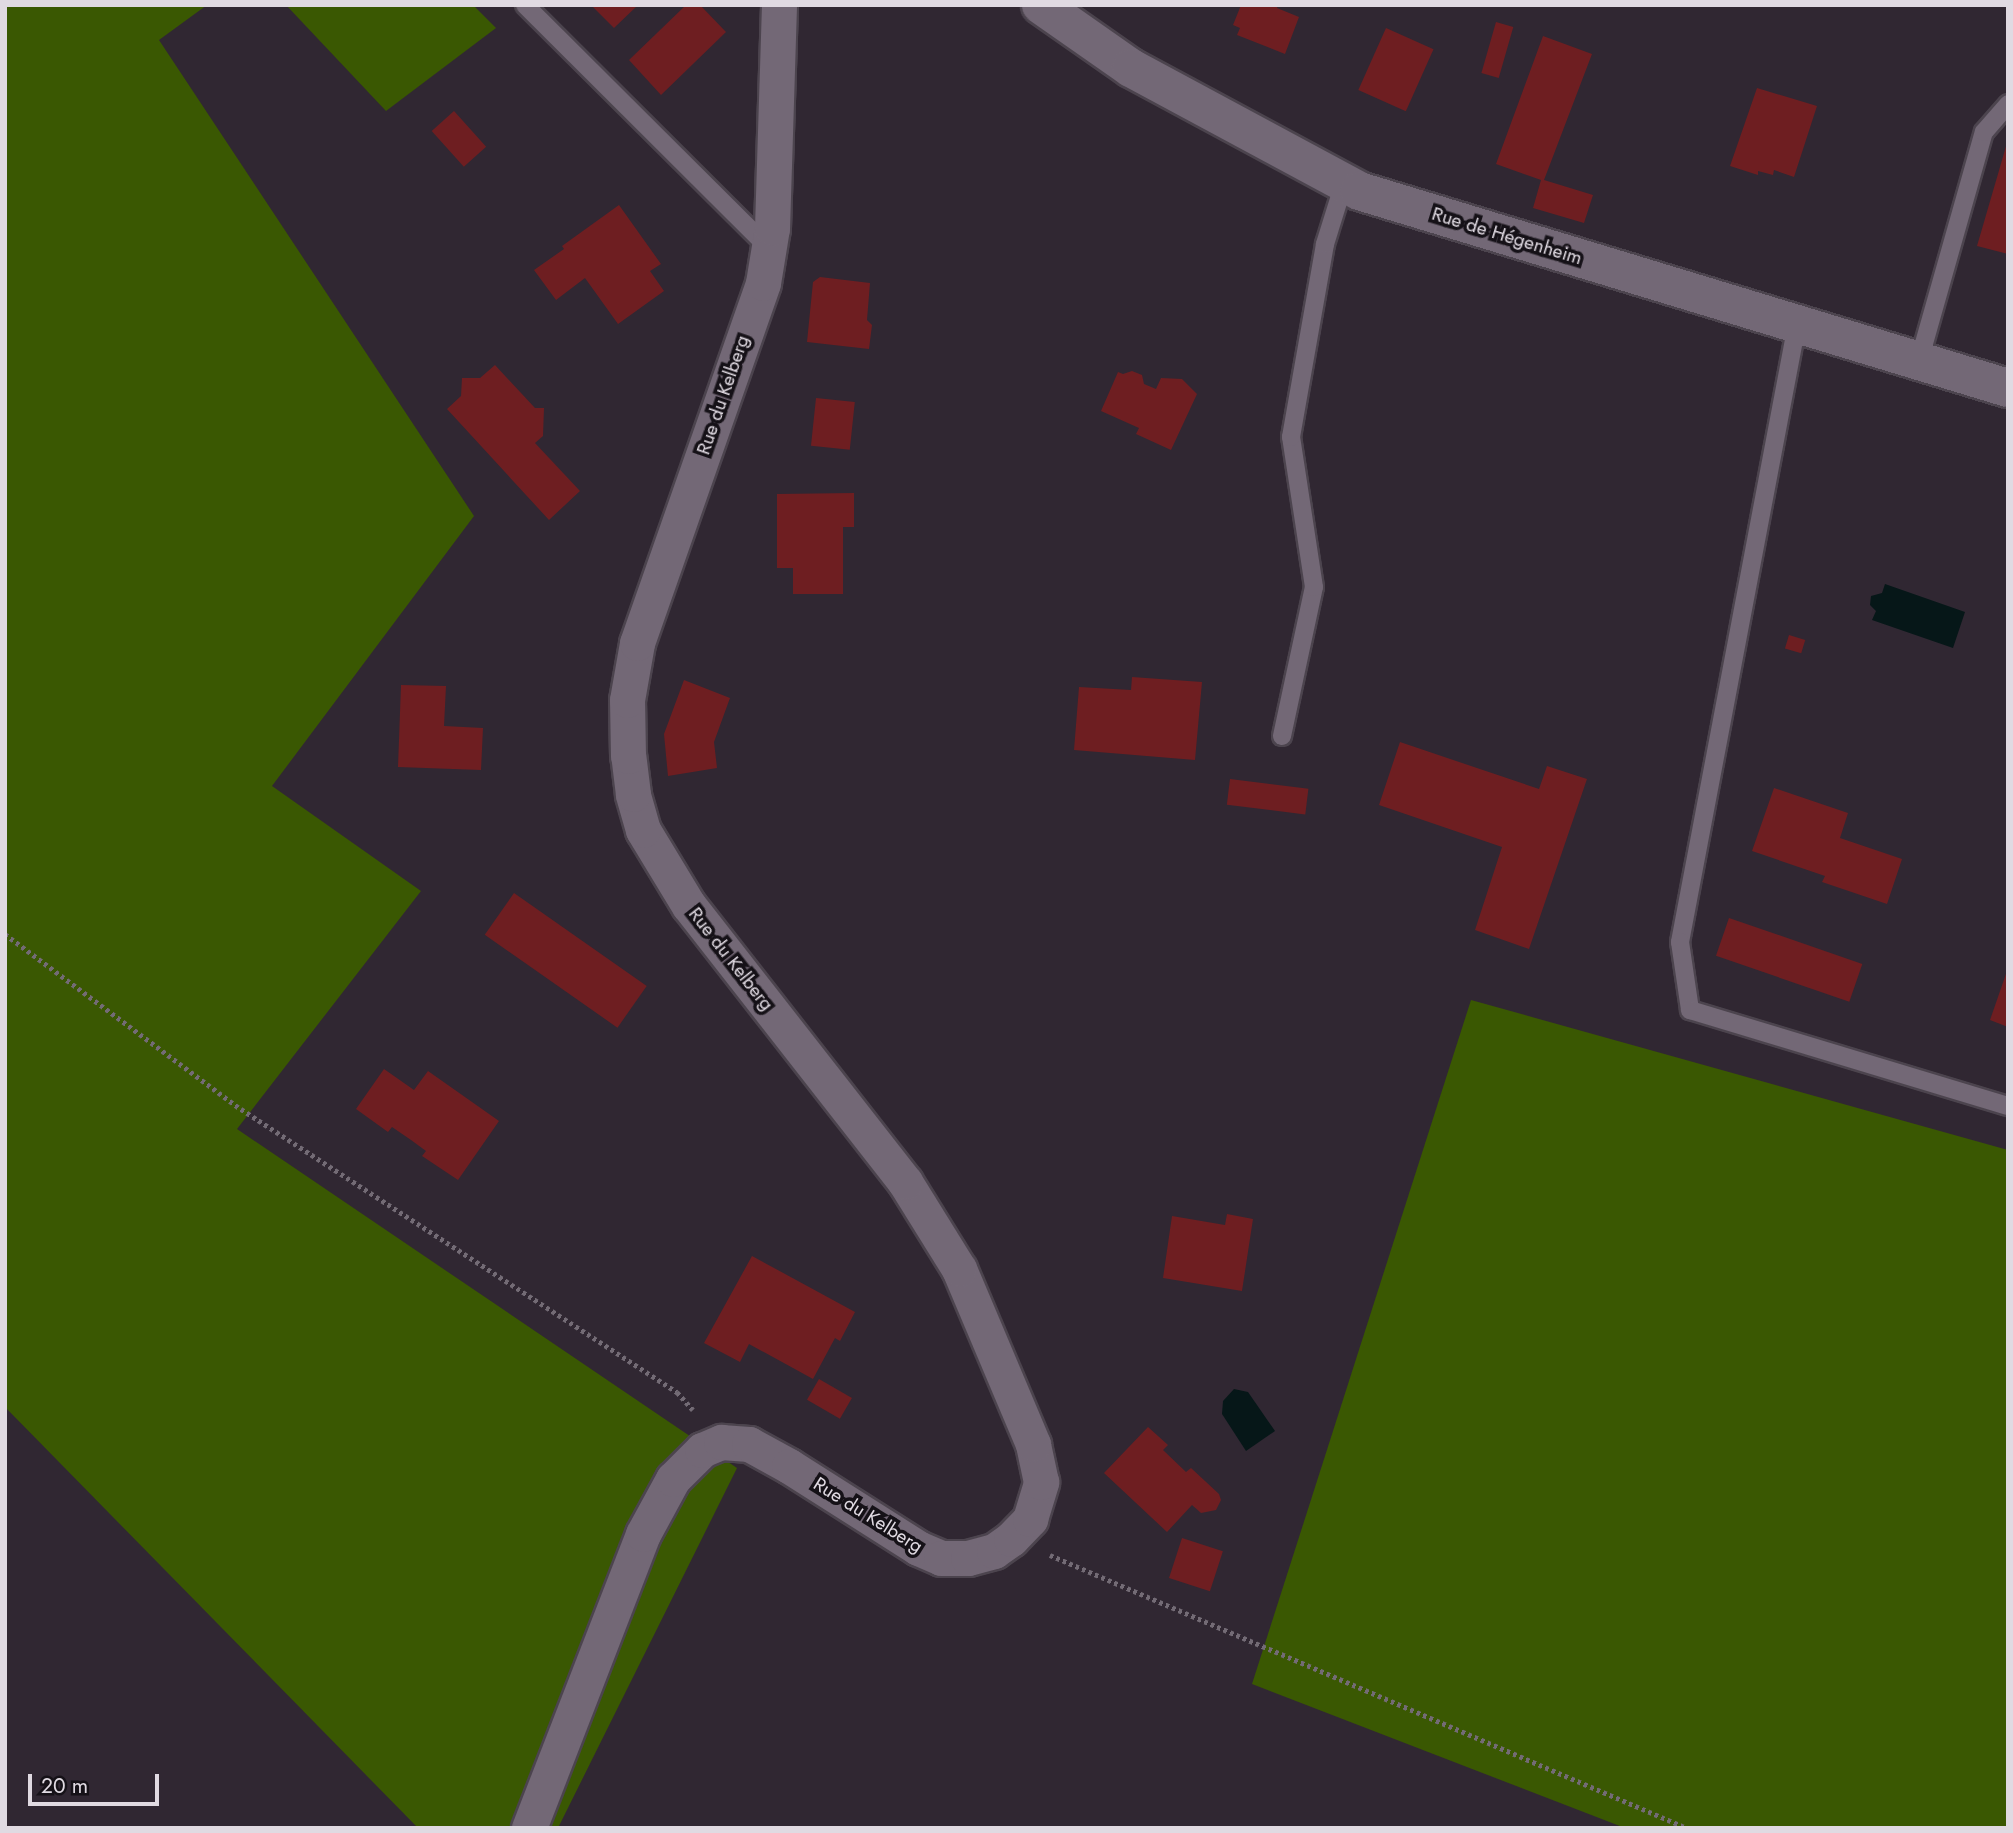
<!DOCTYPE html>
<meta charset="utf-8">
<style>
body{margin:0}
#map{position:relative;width:2013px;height:1833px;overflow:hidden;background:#302732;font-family:Jost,sans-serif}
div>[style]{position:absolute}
.green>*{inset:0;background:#3a5802}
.water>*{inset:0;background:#061718}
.building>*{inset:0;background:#6e1e21;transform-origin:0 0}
.path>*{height:4.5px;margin-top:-2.25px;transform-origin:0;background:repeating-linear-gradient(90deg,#736b75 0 3.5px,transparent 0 7px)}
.roads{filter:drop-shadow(2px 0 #4c444e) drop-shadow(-2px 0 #4c444e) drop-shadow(0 2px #4c444e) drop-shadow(0 -2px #4c444e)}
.lane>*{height:18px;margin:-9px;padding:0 9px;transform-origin:9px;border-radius:9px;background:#736876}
.street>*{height:35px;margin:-17.5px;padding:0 17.5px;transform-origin:17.5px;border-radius:17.5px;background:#736876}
.secondary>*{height:38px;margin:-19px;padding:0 19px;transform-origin:19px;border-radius:19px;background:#736876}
span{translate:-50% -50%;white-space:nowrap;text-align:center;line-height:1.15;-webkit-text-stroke:7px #151117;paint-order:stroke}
.street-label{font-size:19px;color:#e0dae2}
.frame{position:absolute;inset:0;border:7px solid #e0dae2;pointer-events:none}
.scale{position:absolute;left:28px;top:1774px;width:131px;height:32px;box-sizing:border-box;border:4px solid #e0dae2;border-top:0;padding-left:9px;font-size:21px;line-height:24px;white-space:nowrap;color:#e0dae2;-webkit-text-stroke:5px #151117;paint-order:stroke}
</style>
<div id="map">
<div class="green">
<i style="clip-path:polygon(5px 5px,207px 5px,159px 40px,474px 516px,272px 786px,421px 891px,237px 1129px,737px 1468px,558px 1828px,418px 1828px,5px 1407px)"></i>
<i style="clip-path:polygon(286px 5px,473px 5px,496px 28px,386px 111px)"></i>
<i style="clip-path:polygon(1471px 1000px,2008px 1150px,2008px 1828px,1625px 1828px,1252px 1684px)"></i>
</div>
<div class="water">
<i style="clip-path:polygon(1885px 584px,1965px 612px,1953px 648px,1872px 620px,1876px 611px,1870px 605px,1871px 596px,1882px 593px)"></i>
<i style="clip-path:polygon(1234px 1389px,1248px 1392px,1275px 1431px,1246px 1451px,1222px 1414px,1223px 1401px)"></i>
</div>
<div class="building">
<i style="clip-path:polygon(591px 5px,638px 5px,614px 28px)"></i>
<i style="clip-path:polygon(686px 5px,700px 5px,726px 32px,661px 95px,629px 60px)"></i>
<i style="clip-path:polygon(1241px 5px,1278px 5px,1277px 8px,1299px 17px,1285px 54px,1237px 35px,1240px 28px,1233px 25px)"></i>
<i style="left:1496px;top:22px;width:18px;height:53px;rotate:16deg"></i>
<i style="left:1386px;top:28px;width:52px;height:68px;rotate:24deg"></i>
<i style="clip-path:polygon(1543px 36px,1592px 54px,1544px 180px,1593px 195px,1584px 223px,1533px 208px,1541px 180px,1496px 164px)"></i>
<i style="clip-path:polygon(1757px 88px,1817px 106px,1794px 177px,1774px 170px,1773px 175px,1758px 171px,1758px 175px,1730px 166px)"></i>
<i style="left:454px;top:111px;width:48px;height:30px;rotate:48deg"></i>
<i style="clip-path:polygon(2007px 143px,2008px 143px,2008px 254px,1977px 246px)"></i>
<i style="clip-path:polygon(619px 205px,661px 264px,650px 271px,664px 291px,618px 324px,585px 278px,556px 300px,534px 270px,564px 249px,562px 246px)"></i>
<i style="clip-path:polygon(820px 277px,870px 283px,867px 320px,872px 325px,869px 349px,807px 342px,813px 282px)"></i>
<i style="clip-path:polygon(495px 365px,535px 408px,544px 408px,543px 436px,535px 443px,580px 491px,549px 520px,447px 409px,461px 396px,462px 378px,480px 378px)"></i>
<i style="clip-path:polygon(1132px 371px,1142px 375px,1144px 384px,1156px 389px,1161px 378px,1182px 379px,1197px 394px,1171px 450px,1136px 434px,1139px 428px,1101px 411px,1118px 372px,1123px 374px)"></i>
<i style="left:816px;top:398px;width:39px;height:48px;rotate:6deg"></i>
<i style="clip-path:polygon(854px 493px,854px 527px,843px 527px,843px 594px,793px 594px,793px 568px,777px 568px,777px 494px)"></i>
<i style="left:1789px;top:635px;width:17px;height:14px;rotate:17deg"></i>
<i style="clip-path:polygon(1132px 677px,1202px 682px,1195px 760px,1074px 750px,1079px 687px,1131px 690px)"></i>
<i style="clip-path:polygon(684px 680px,730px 698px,714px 742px,717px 768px,668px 776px,664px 734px)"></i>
<i style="clip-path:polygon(401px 685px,446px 686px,444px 726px,483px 728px,481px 770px,398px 767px)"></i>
<i style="clip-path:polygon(1400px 742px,1539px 789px,1547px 766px,1587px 779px,1529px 949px,1475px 930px,1502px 847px,1379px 805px)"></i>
<i style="left:1230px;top:779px;width:79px;height:26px;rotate:7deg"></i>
<i style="clip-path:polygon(1774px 788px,1848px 813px,1840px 838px,1902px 859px,1887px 904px,1822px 882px,1825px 876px,1752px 851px)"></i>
<i style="left:514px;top:893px;width:162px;height:51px;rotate:35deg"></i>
<i style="left:1729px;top:918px;width:141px;height:40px;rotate:19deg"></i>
<i style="clip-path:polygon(2007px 971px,2008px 971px,2008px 1027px,1990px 1020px)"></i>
<i style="clip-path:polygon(384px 1069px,414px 1090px,428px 1071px,499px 1121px,458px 1180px,422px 1156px,426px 1151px,411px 1140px,392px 1127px,388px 1132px,356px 1109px)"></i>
<i style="clip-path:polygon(1227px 1214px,1253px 1219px,1242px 1291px,1163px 1278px,1172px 1216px,1225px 1225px)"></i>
<i style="clip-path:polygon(752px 1256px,855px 1312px,840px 1341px,835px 1338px,813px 1379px,749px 1344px,740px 1362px,704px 1343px)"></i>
<i style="left:819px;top:1379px;width:38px;height:24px;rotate:30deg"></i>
<i style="clip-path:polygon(1148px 1427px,1168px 1445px,1163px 1450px,1186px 1472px,1191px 1468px,1219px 1494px,1221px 1500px,1216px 1510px,1201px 1513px,1192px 1505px,1167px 1532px,1104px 1473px)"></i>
<i style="left:1182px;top:1538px;width:43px;height:42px;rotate:18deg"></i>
</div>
<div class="path">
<i style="left:5px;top:934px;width:294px;rotate:36.6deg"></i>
<i style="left:241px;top:1109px;width:520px;rotate:32.99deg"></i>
<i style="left:677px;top:1392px;width:24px;rotate:48deg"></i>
<i style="left:1050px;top:1555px;width:693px;rotate:23.2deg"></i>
</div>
<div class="roads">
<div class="lane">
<i style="left:525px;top:5px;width:344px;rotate:44.9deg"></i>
<i style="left:1797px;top:324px;width:629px;rotate:100.72deg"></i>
<i style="left:1680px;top:942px;width:69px;rotate:81.6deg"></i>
<i style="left:1690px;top:1010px;width:332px;rotate:16.8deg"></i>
<i style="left:1919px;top:361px;width:238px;rotate:-74.2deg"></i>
<i style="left:1984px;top:132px;width:37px;rotate:-49deg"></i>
<i style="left:1282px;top:736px;width:152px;rotate:-77.9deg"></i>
<i style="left:1314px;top:587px;width:152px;rotate:-98.7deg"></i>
<i style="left:1291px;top:437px;width:196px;rotate:-80deg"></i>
<i style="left:1325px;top:244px;width:64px;rotate:-72.7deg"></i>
</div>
<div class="street">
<i style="left:529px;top:1828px;width:315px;rotate:-68.8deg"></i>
<i style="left:643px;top:1534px;width:63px;rotate:-61.4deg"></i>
<i style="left:673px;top:1479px;width:41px;rotate:-45deg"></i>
<i style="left:702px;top:1450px;width:21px;rotate:-23deg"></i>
<i style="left:721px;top:1442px;width:28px;rotate:4deg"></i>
<i style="left:749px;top:1444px;width:46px;rotate:28.8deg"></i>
<i style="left:789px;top:1466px;width:153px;rotate:32.4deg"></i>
<i style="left:918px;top:1548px;width:25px;rotate:23deg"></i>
<i style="left:941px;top:1558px;width:27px"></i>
<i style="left:968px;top:1558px;width:27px;rotate:-15deg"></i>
<i style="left:994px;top:1551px;width:21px;rotate:-35deg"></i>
<i style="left:1011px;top:1539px;width:28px;rotate:-46deg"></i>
<i style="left:1030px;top:1519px;width:39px;rotate:-73deg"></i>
<i style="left:1041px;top:1482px;width:39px;rotate:-102deg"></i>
<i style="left:1033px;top:1444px;width:190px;rotate:-112.9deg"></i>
<i style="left:959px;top:1269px;width:102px;rotate:-121.8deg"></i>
<i style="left:905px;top:1182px;width:350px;rotate:-128deg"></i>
<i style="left:689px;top:906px;width:89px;rotate:-121.2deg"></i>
<i style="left:643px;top:830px;width:37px;rotate:-106deg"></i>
<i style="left:633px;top:794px;width:38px;rotate:-97deg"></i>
<i style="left:628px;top:756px;width:56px;rotate:-91deg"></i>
<i style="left:627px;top:700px;width:58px;rotate:-80deg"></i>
<i style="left:637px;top:643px;width:381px;rotate:-70.7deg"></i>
<i style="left:763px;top:283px;width:56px;rotate:-80.7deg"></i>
<i style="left:772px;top:228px;width:223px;rotate:-88.2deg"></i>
</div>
<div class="secondary">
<i style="left:1041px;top:5px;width:110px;rotate:35deg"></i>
<i style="left:1131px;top:68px;width:259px;rotate:28.3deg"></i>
<i style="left:1359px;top:191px;width:678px;rotate:16.89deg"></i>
</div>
</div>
<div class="street-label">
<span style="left:1507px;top:236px;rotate:17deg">Rue de Hégenheim</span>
<span style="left:723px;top:395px;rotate:-71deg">Rue du Kelberg</span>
<span style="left:731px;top:959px;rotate:52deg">Rue du Kelberg</span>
<span style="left:868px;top:1515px;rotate:32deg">Rue du Kelberg</span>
</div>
<div class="frame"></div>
<div class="scale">20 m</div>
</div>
